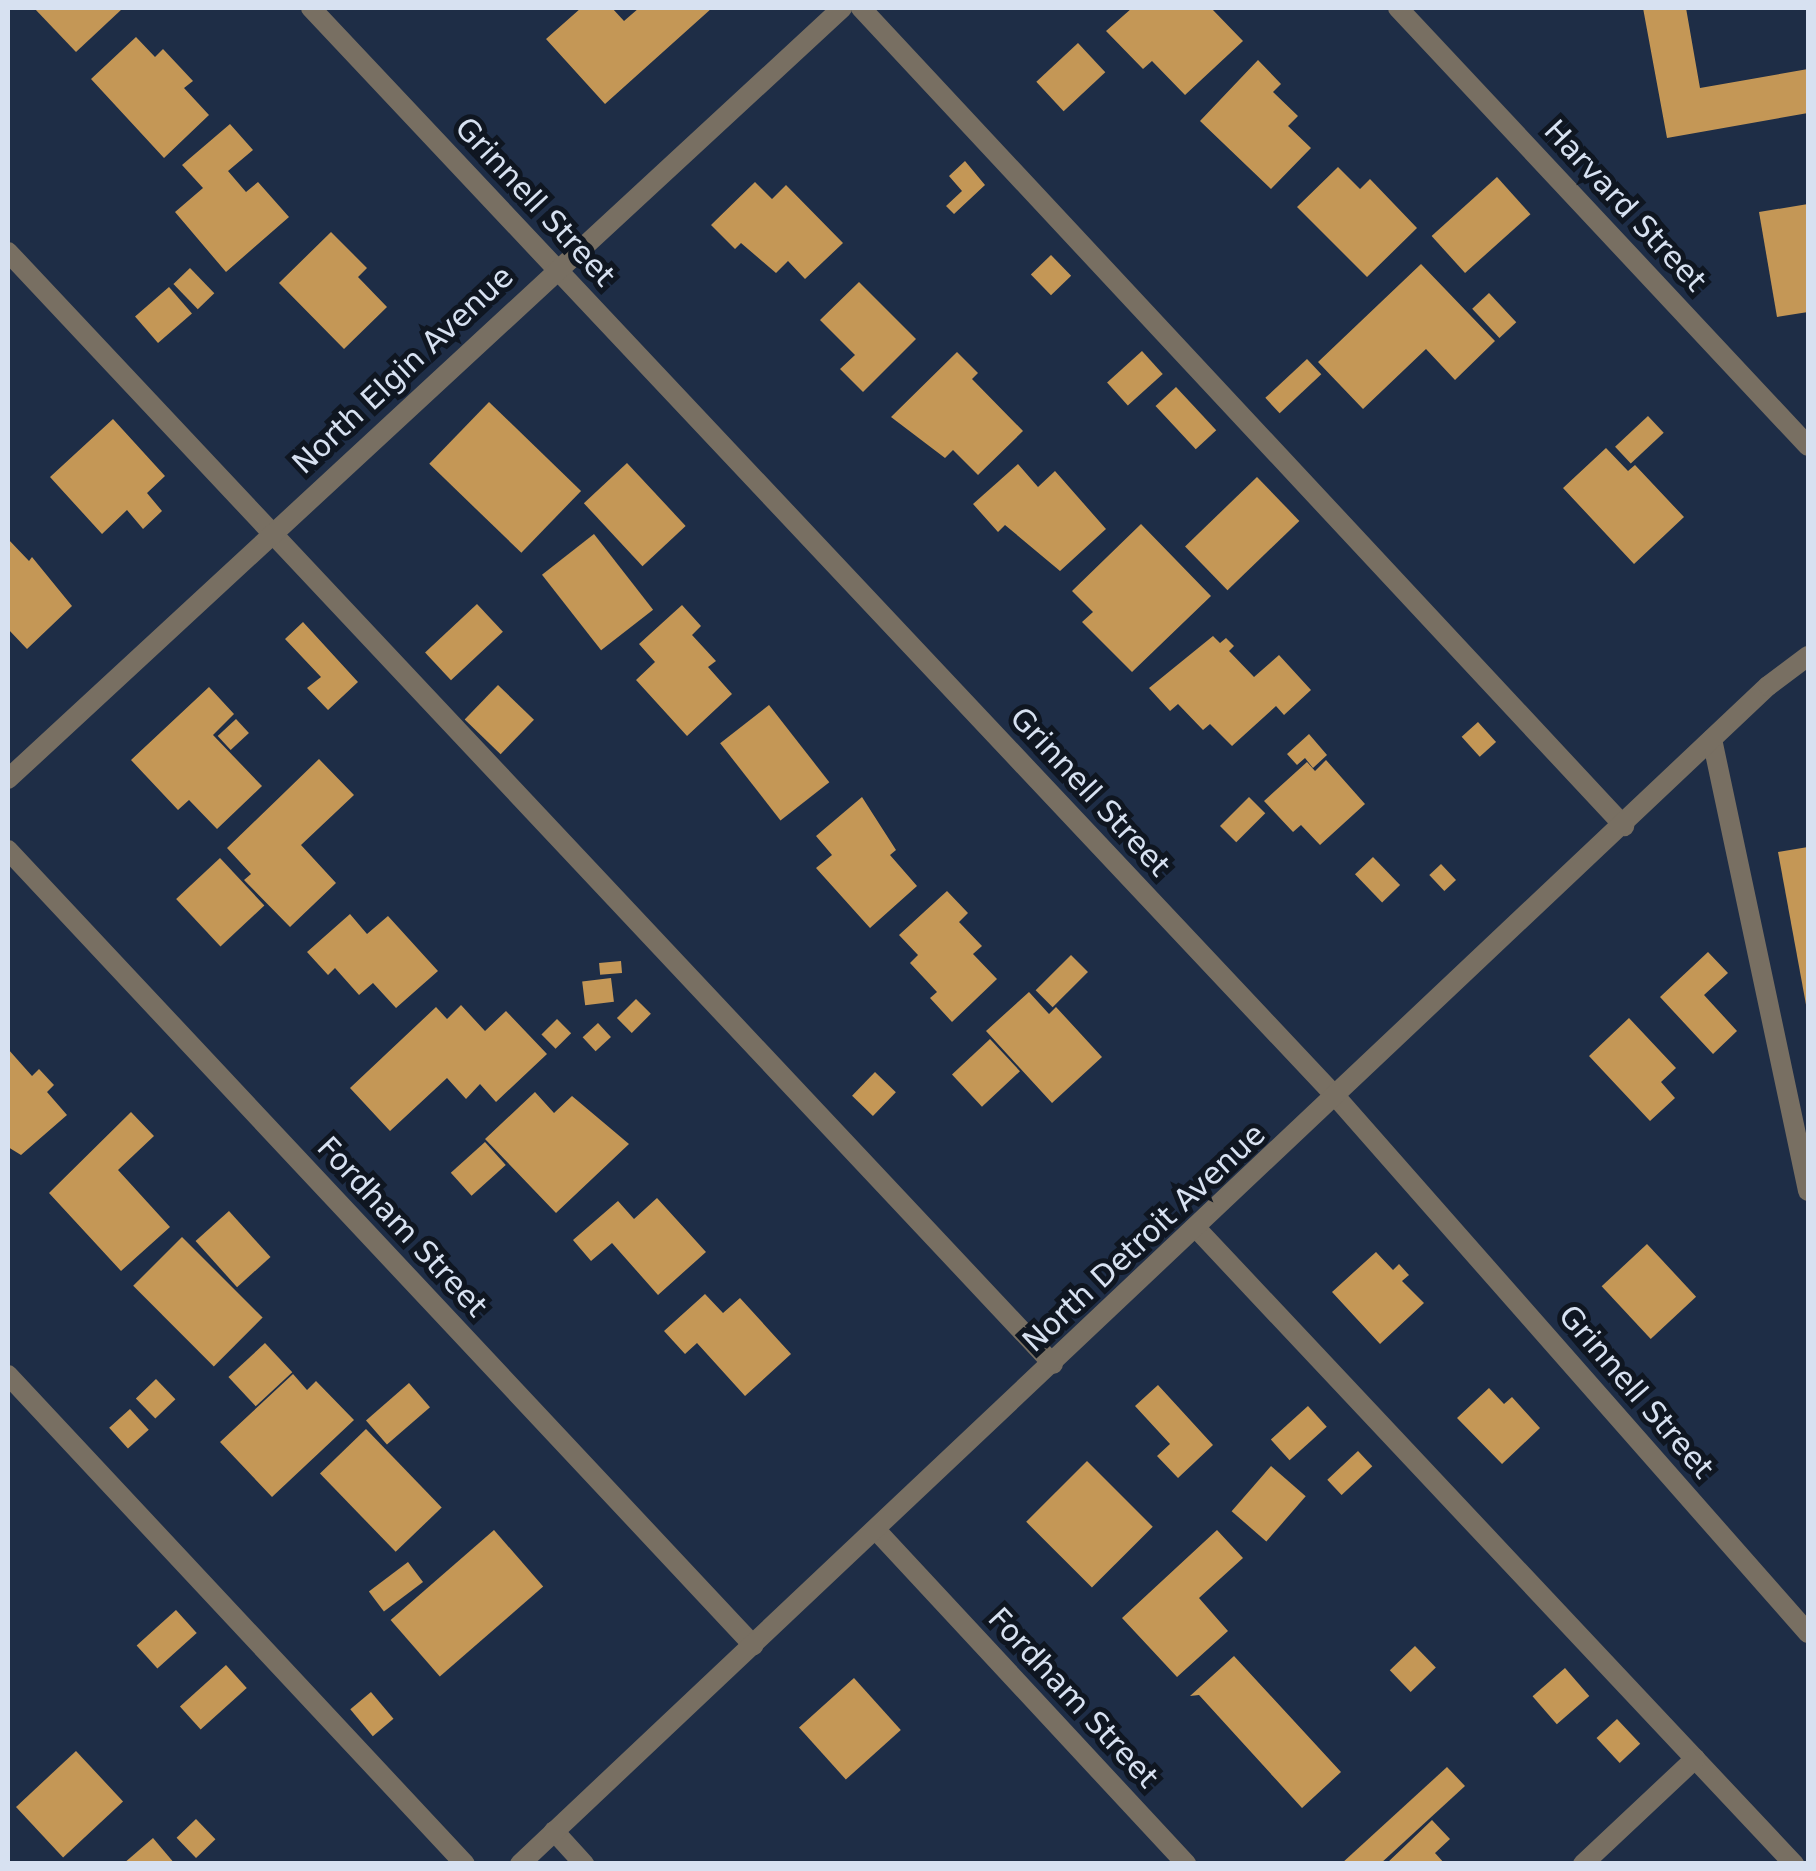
<!DOCTYPE html>
<style>
body{margin:0}
#map{position:relative;width:1816px;height:1871px;overflow:hidden;background:#1e2d46;font-family:"DejaVu Sans",sans-serif}
div>[style]{position:absolute}
.building>*{inset:0;background:#c49756;transform-origin:0 0}
.service>*{height:20px;margin:-10px;padding:0 10px;transform-origin:10px;border-radius:10px;background:#786f62}
.minor>*{height:20px;margin:-10px;padding:0 10px;transform-origin:10px;border-radius:10px;background:#786f62}
.tertiary>*{height:20px;margin:-10px;padding:0 10px;transform-origin:10px;border-radius:10px;background:#786f62}
span{translate:-50% -50%;white-space:nowrap;text-align:center;line-height:1.15;-webkit-text-stroke:10px #0f1621;paint-order:stroke}
.street-label{font-size:30px;color:#d7e1f1}
.frame{position:absolute;inset:0;border:10px solid #d7e1f1;pointer-events:none}
</style>
<div id="map">
<div class="building">
<i style="clip-path:polygon(34px 8px,120px 8px,122px 9px,76px 52px)"></i>
<i style="clip-path:polygon(581px 8px,612px 8px,624px 21px,639px 8px,712px 8px,605px 104px,546px 39px)"></i>
<i style="clip-path:polygon(1132px 8px,1211px 8px,1243px 41px,1185px 95px,1152px 61px,1143px 69px,1106px 31px)"></i>
<i style="clip-path:polygon(1643px 8px,1686px 8px,1700px 88px,1808px 69px,1808px 113px,1667px 138px)"></i>
<i style="clip-path:polygon(136px 37px,155px 57px,163px 49px,193px 81px,184px 88px,209px 115px,164px 158px,91px 79px)"></i>
<i style="left:1078px;top:43px;width:40px;height:57px;rotate:47deg"></i>
<i style="clip-path:polygon(1258px 60px,1281px 84px,1273px 92px,1298px 116px,1288px 126px,1311px 148px,1271px 189px,1200px 121px)"></i>
<i style="clip-path:polygon(230px 124px,253px 150px,228px 171px,246px 192px,258px 182px,289px 217px,226px 272px,175px 212px,203px 188px,182px 165px)"></i>
<i style="clip-path:polygon(965px 161px,985px 185px,954px 214px,946px 206px,962px 191px,949px 176px)"></i>
<i style="clip-path:polygon(1338px 167px,1360px 189px,1370px 179px,1417px 228px,1367px 277px,1297px 207px)"></i>
<i style="left:1497px;top:177px;width:50px;height:88px;rotate:48deg"></i>
<i style="clip-path:polygon(755px 182px,772px 199px,786px 185px,843px 243px,805px 279px,788px 261px,776px 273px,741px 243px,735px 249px,711px 225px)"></i>
<i style="clip-path:polygon(1808px 204px,1808px 312px,1777px 317px,1759px 212px)"></i>
<i style="clip-path:polygon(331px 232px,367px 268px,358px 277px,387px 307px,344px 349px,279px 283px)"></i>
<i style="left:1051px;top:255px;width:29px;height:28px;rotate:46deg"></i>
<i style="clip-path:polygon(1421px 264px,1495px 341px,1455px 380px,1426px 349px,1363px 409px,1318px 362px)"></i>
<i style="left:190px;top:268px;width:35px;height:23px;rotate:46deg"></i>
<i style="clip-path:polygon(859px 282px,916px 339px,863px 392px,840px 369px,855px 355px,820px 320px)"></i>
<i style="left:169px;top:287px;width:35px;height:45px;rotate:49deg"></i>
<i style="left:1489px;top:293px;width:40px;height:23px;rotate:47deg"></i>
<i style="left:1142px;top:351px;width:31px;height:47px;rotate:48deg"></i>
<i style="clip-path:polygon(957px 352px,978px 373px,972px 379px,1023px 431px,978px 475px,953px 450px,945px 458px,891px 417px)"></i>
<i style="left:1307px;top:359px;width:21px;height:57px;rotate:47deg"></i>
<i style="left:1176px;top:387px;width:59px;height:28px;rotate:47deg"></i>
<i style="left:489px;top:402px;width:128px;height:86px;rotate:44deg"></i>
<i style="left:1648px;top:416px;width:23px;height:45px;rotate:47deg"></i>
<i style="clip-path:polygon(113px 419px,165px 476px,147px 493px,162px 511px,143px 529px,127px 510px,102px 534px,50px 477px)"></i>
<i style="clip-path:polygon(1606px 448px,1628px 471px,1635px 465px,1684px 517px,1634px 564px,1563px 488px)"></i>
<i style="left:627px;top:463px;width:86px;height:59px;rotate:47deg"></i>
<i style="clip-path:polygon(1018px 464px,1038px 487px,1055px 471px,1106px 529px,1060px 571px,1005px 525px,998px 532px,973px 504px)"></i>
<i style="left:1257px;top:477px;width:61px;height:100px;rotate:46deg"></i>
<i style="clip-path:polygon(1141px 524px,1211px 596px,1132px 672px,1082px 622px,1093px 612px,1072px 591px)"></i>
<i style="left:594px;top:534px;width:96px;height:66px;rotate:52deg"></i>
<i style="clip-path:polygon(8px 539px,29px 561px,32px 557px,72px 606px,27px 649px,8px 629px)"></i>
<i style="left:477px;top:604px;width:38px;height:71px;rotate:47deg"></i>
<i style="clip-path:polygon(682px 605px,701px 626px,692px 635px,716px 661px,708px 667px,732px 694px,687px 736px,636px 680px,655px 662px,639px 644px)"></i>
<i style="clip-path:polygon(303px 622px,358px 682px,328px 710px,307px 688px,321px 677px,285px 639px)"></i>
<i style="clip-path:polygon(1213px 636px,1220px 643px,1226px 638px,1234px 646px,1229px 651px,1254px 677px,1279px 655px,1311px 690px,1284px 715px,1276px 706px,1232px 746px,1210px 724px,1203px 730px,1178px 704px,1170px 711px,1149px 688px)"></i>
<i style="left:498px;top:685px;width:50px;height:48px;rotate:44deg"></i>
<i style="clip-path:polygon(209px 687px,234px 714px,213px 735px,262px 786px,217px 829px,189px 800px,178px 810px,131px 760px)"></i>
<i style="left:769px;top:705px;width:98px;height:62px;rotate:52deg"></i>
<i style="left:236px;top:719px;width:19px;height:25px;rotate:47deg"></i>
<i style="left:1478px;top:722px;width:27px;height:22px;rotate:48deg"></i>
<i style="clip-path:polygon(1309px 734px,1327px 755px,1313px 768px,1305px 758px,1297px 765px,1287px 754px)"></i>
<i style="clip-path:polygon(319px 759px,354px 795px,301px 845px,336px 883px,290px 927px,244px 880px,251px 874px,227px 848px)"></i>
<i style="clip-path:polygon(1326px 760px,1365px 804px,1320px 845px,1301px 825px,1293px 832px,1264px 801px,1307px 762px,1315px 771px)"></i>
<i style="clip-path:polygon(862px 797px,896px 850px,890px 855px,917px 886px,870px 928px,816px 868px,832px 855px,816px 836px)"></i>
<i style="left:1249px;top:797px;width:23px;height:41px;rotate:45deg"></i>
<i style="clip-path:polygon(1808px 847px,1808px 1010px,1807px 1010px,1778px 852px)"></i>
<i style="left:1373px;top:857px;width:39px;height:25px;rotate:46deg"></i>
<i style="left:220px;top:858px;width:65px;height:60px;rotate:47deg"></i>
<i style="left:1441px;top:864px;width:22px;height:16px;rotate:47deg"></i>
<i style="clip-path:polygon(947px 891px,968px 913px,959px 922px,982px 946px,973px 954px,997px 979px,952px 1022px,930px 998px,937px 992px,910px 963px,918px 955px,899px 935px)"></i>
<i style="clip-path:polygon(350px 914px,367px 934px,388px 916px,438px 971px,396px 1008px,373px 983px,359px 995px,335px 968px,328px 975px,307px 952px)"></i>
<i style="clip-path:polygon(1708px 952px,1728px 973px,1704px 995px,1737px 1031px,1713px 1054px,1660px 997px)"></i>
<i style="left:1071px;top:955px;width:24px;height:50px;rotate:45deg"></i>
<i style="left:621px;top:961px;width:12px;height:22px;rotate:85deg"></i>
<i style="left:611px;top:978px;width:24px;height:29px;rotate:83deg"></i>
<i style="clip-path:polygon(1029px 992px,1049px 1014px,1056px 1007px,1102px 1057px,1052px 1103px,986px 1031px)"></i>
<i style="left:636px;top:999px;width:21px;height:27px;rotate:45deg"></i>
<i style="clip-path:polygon(461px 1005px,485px 1031px,506px 1011px,547px 1054px,496px 1102px,480px 1084px,466px 1099px,447px 1078px,390px 1131px,350px 1088px,436px 1007px,447px 1019px)"></i>
<i style="clip-path:polygon(1629px 1018px,1676px 1068px,1661px 1082px,1675px 1098px,1650px 1121px,1589px 1056px)"></i>
<i style="left:557px;top:1019px;width:20px;height:22px;rotate:45deg"></i>
<i style="left:598px;top:1023px;width:19px;height:21px;rotate:47deg"></i>
<i style="left:990px;top:1039px;width:44px;height:52px;rotate:47deg"></i>
<i style="clip-path:polygon(8px 1049px,32px 1076px,39px 1069px,54px 1085px,47px 1092px,67px 1115px,21px 1155px,8px 1147px)"></i>
<i style="left:875px;top:1072px;width:29px;height:33px;rotate:44deg"></i>
<i style="clip-path:polygon(535px 1092px,554px 1113px,572px 1096px,629px 1144px,556px 1213px,485px 1139px)"></i>
<i style="clip-path:polygon(131px 1112px,154px 1136px,118px 1170px,170px 1227px,121px 1271px,49px 1193px)"></i>
<i style="left:485px;top:1142px;width:31px;height:46px;rotate:48deg"></i>
<i style="clip-path:polygon(657px 1198px,706px 1252px,658px 1295px,612px 1243px,591px 1261px,573px 1240px,618px 1201px,634px 1219px)"></i>
<i style="left:229px;top:1211px;width:62px;height:45px;rotate:48deg"></i>
<i style="left:182px;top:1237px;width:114px;height:69px;rotate:45deg"></i>
<i style="left:1647px;top:1244px;width:72px;height:62px;rotate:47deg"></i>
<i style="clip-path:polygon(1376px 1252px,1393px 1270px,1399px 1264px,1409px 1275px,1402px 1281px,1424px 1303px,1380px 1344px,1332px 1292px)"></i>
<i style="clip-path:polygon(705px 1294px,723px 1313px,740px 1298px,791px 1354px,745px 1396px,697px 1343px,685px 1354px,664px 1331px)"></i>
<i style="left:265px;top:1343px;width:40px;height:50px;rotate:47deg"></i>
<i style="clip-path:polygon(293px 1374px,307px 1390px,316px 1381px,354px 1420px,272px 1497px,220px 1442px)"></i>
<i style="left:156px;top:1379px;width:28px;height:28px;rotate:46deg"></i>
<i style="left:409px;top:1383px;width:32px;height:57px;rotate:49deg"></i>
<i style="clip-path:polygon(1158px 1385px,1213px 1445px,1178px 1478px,1157px 1456px,1170px 1444px,1135px 1406px)"></i>
<i style="clip-path:polygon(1489px 1388px,1504px 1404px,1512px 1397px,1540px 1428px,1502px 1464px,1457px 1418px)"></i>
<i style="left:1308px;top:1406px;width:28px;height:50px;rotate:48deg"></i>
<i style="left:130px;top:1409px;width:28px;height:28px;rotate:48deg"></i>
<i style="left:366px;top:1429px;width:109px;height:64px;rotate:46deg"></i>
<i style="left:1358px;top:1451px;width:21px;height:42px;rotate:47deg"></i>
<i style="left:1087px;top:1461px;width:93px;height:86px;rotate:45deg"></i>
<i style="left:1271px;top:1466px;width:46px;height:60px;rotate:41deg"></i>
<i style="left:494px;top:1530px;width:75px;height:137px;rotate:49deg"></i>
<i style="clip-path:polygon(1217px 1530px,1243px 1558px,1199px 1598px,1228px 1631px,1177px 1677px,1122px 1618px)"></i>
<i style="left:408px;top:1562px;width:25px;height:49px;rotate:53deg"></i>
<i style="left:176px;top:1610px;width:31px;height:53px;rotate:48deg"></i>
<i style="left:1415px;top:1646px;width:30px;height:35px;rotate:46deg"></i>
<i style="clip-path:polygon(1234px 1656px,1341px 1772px,1302px 1808px,1199px 1695px,1190px 1696px)"></i>
<i style="left:226px;top:1665px;width:31px;height:62px;rotate:48deg"></i>
<i style="left:1565px;top:1668px;width:37px;height:43px;rotate:49deg"></i>
<i style="left:854px;top:1678px;width:70px;height:74px;rotate:48deg"></i>
<i style="left:371px;top:1692px;width:35px;height:27px;rotate:50deg"></i>
<i style="left:1617px;top:1719px;width:34px;height:28px;rotate:47deg"></i>
<i style="left:76px;top:1751px;width:69px;height:82px;rotate:47deg"></i>
<i style="clip-path:polygon(1447px 1767px,1465px 1786px,1380px 1864px,1341px 1864px)"></i>
<i style="left:196px;top:1819px;width:28px;height:27px;rotate:46deg"></i>
<i style="clip-path:polygon(1432px 1820px,1450px 1839px,1435px 1853px,1445px 1864px,1386px 1864px)"></i>
<i style="clip-path:polygon(153px 1838px,175px 1864px,123px 1864px)"></i>
</div>
<div class="service">
<i style="left:861px;top:8px;width:1119px;rotate:46.99deg"></i>
<i style="left:8px;top:252px;width:1526px;rotate:46.78deg"></i>
<i style="left:1712px;top:739px;width:462px;rotate:78deg"></i>
<i style="left:1197px;top:1229px;width:872px;rotate:46.77deg"></i>
<i style="left:8px;top:1375px;width:669px;rotate:46.94deg"></i>
<i style="left:554px;top:1831px;width:45px;rotate:47.7deg"></i>
<i style="left:1583px;top:1864px;width:154px;rotate:-43.2deg"></i>
</div>
<div class="minor">
<i style="left:311px;top:8px;width:1497px;rotate:46.73deg"></i>
<i style="left:1337px;top:1098px;width:713px;rotate:48.64deg"></i>
<i style="left:1398px;top:8px;width:600px;rotate:46.89deg"></i>
<i style="left:8px;top:779px;width:1136px;rotate:-42.75deg"></i>
<i style="left:8px;top:850px;width:1090px;rotate:46.86deg"></i>
<i style="left:876px;top:1530px;width:456px;rotate:47.1deg"></i>
</div>
<div class="tertiary">
<i style="left:520px;top:1864px;width:1716px;rotate:-43.35deg"></i>
<i style="left:1768px;top:686px;width:50px;rotate:-36.9deg"></i>
</div>
<div class="street-label">
<span style="left:535px;top:202px;rotate:47deg">Grinnell Street</span>
<span style="left:1625px;top:206px;rotate:47deg">Harvard Street</span>
<span style="left:403px;top:370px;rotate:-43deg">North Elgin Avenue</span>
<span style="left:1090px;top:792px;rotate:47deg">Grinnell Street</span>
<span style="left:402px;top:1227px;rotate:47deg">Fordham Street</span>
<span style="left:1144px;top:1238px;rotate:-43deg">North Detroit Avenue</span>
<span style="left:1636px;top:1392px;rotate:49deg">Grinnell Street</span>
<span style="left:1073px;top:1698px;rotate:47deg">Fordham Street</span>
</div>
<div class="frame"></div>
</div>
